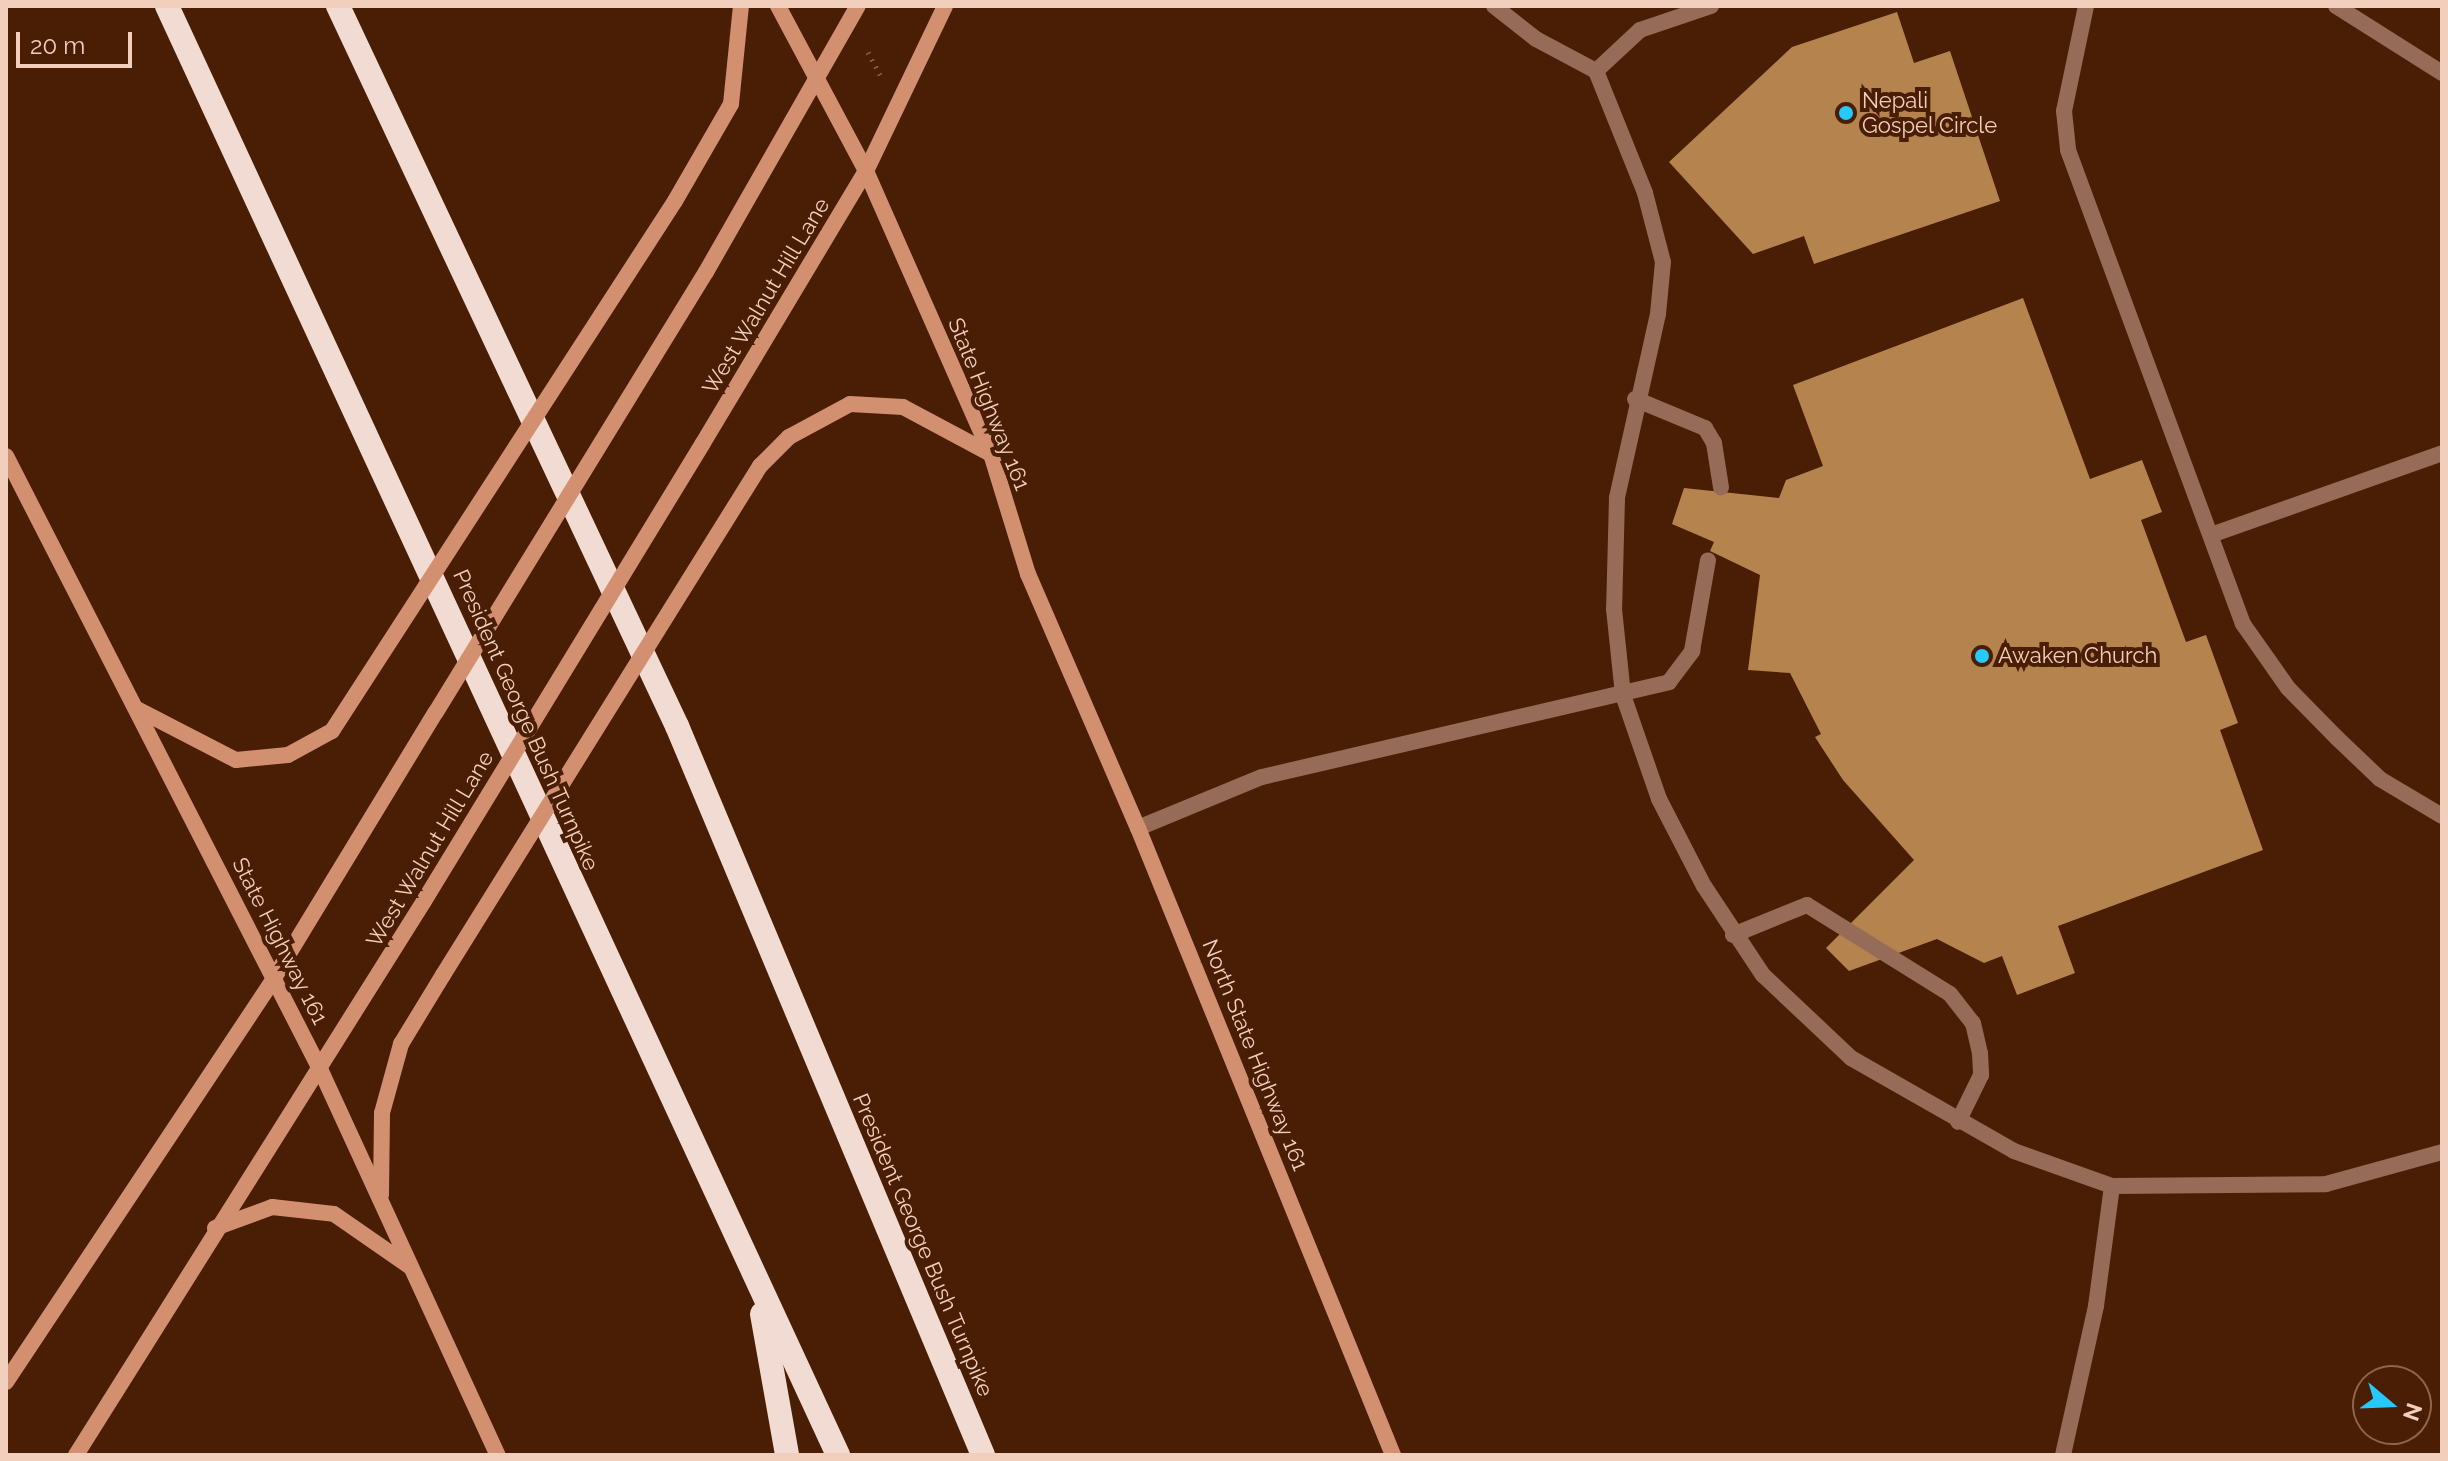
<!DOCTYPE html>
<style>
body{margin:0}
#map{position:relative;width:2448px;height:1461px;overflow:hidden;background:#491e04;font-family:Raleway,sans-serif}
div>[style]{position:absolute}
.building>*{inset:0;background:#b5834e}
.path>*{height:5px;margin-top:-2.5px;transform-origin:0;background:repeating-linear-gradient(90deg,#805840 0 2px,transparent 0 8px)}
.lane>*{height:16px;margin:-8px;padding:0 8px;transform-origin:8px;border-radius:8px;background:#966c58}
.secondary>*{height:16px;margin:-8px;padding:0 8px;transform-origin:8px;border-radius:8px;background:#d29070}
.highway>*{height:24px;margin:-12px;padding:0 12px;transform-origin:12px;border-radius:12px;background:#f1dbd2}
.secondary-bridge>*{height:16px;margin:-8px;padding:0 8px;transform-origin:8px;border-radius:8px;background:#d29070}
.dots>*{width:22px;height:22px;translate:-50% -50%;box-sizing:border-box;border:4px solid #491e04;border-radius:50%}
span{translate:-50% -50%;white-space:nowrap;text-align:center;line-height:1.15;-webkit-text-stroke:8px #491e04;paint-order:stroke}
.poi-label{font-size:22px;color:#f2cebd}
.left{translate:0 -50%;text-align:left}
.street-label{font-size:22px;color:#f2cebd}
.frame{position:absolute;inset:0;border:8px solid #f2cebd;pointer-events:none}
.north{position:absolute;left:2352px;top:1365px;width:80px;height:80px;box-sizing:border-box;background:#491e04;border:2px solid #8d644e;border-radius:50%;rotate:109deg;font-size:22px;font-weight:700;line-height:32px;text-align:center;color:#f2cebd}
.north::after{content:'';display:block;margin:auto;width:28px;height:36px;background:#25c9fe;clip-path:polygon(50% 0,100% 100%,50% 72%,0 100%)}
.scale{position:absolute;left:16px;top:32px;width:116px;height:36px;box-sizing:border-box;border:4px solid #f2cebd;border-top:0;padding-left:10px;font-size:24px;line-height:28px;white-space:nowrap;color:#f2cebd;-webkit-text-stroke:6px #491e04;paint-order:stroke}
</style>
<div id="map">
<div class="building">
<i style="clip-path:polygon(1897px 12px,1914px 63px,1950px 51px,2000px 201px,1814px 264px,1804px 236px,1753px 254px,1669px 162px,1792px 47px)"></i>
<i style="clip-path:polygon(2023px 298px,2090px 479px,2142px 460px,2162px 512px,2141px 520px,2186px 642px,2206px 635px,2238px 723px,2220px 730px,2263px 850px,2058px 926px,2075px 973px,2017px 995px,2002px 956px,1984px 963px,1937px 939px,1849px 971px,1826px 948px,1914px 860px,1843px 780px,1815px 737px,1821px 734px,1790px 673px,1748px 670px,1760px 575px,1710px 551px,1714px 542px,1672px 524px,1684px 488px,1779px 498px,1786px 480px,1823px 466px,1793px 385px)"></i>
</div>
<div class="path">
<i style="left:868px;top:52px;width:26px;rotate:62deg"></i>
</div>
<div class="lane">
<i style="left:1494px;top:6px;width:53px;rotate:38.2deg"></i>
<i style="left:1536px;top:39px;width:68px;rotate:28.1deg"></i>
<i style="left:1596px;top:71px;width:131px;rotate:68.1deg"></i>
<i style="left:1645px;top:193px;width:71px;rotate:75.4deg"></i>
<i style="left:1663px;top:262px;width:52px;rotate:95.5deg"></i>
<i style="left:1658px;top:314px;width:189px;rotate:102.6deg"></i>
<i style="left:1617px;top:498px;width:111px;rotate:91.5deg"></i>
<i style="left:1614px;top:609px;width:86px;rotate:84deg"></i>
<i style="left:1623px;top:695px;width:110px;rotate:70.9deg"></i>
<i style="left:1659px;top:799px;width:98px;rotate:62.7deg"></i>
<i style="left:1704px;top:886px;width:107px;rotate:56.5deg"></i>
<i style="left:1763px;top:975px;width:121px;rotate:43.3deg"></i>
<i style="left:1851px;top:1058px;width:188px;rotate:29.7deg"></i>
<i style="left:2014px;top:1151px;width:104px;rotate:19.7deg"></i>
<i style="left:2112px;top:1186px;width:214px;rotate:-0.5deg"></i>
<i style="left:2326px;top:1184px;width:120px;rotate:-15.4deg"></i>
<i style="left:2086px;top:6px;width:107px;rotate:101.8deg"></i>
<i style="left:2064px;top:111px;width:39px;rotate:84deg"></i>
<i style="left:2068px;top:150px;width:505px;rotate:69.74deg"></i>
<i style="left:2243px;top:624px;width:78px;rotate:54.9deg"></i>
<i style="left:2288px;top:688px;width:70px;rotate:45.6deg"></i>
<i style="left:2337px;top:738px;width:59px;rotate:43.6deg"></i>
<i style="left:2380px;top:779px;width:72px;rotate:30.8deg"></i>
<i style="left:2336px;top:6px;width:125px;rotate:32.3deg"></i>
<i style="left:1596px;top:71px;width:60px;rotate:-43deg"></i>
<i style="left:1640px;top:30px;width:75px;rotate:-18.7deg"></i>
<i style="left:1635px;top:399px;width:76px;rotate:22.5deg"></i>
<i style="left:1705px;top:428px;width:17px;rotate:59deg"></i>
<i style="left:1714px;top:443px;width:45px;rotate:81deg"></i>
<i style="left:2211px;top:535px;width:245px;rotate:-19.5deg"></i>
<i style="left:1138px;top:828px;width:134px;rotate:-22.4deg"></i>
<i style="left:1262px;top:777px;width:418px;rotate:-13.1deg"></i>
<i style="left:1669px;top:682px;width:39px;rotate:-53deg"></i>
<i style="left:1692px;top:651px;width:92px;rotate:-80deg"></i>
<i style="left:1733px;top:935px;width:80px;rotate:-22.1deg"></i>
<i style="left:1807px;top:905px;width:168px;rotate:31.9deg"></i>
<i style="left:1950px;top:994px;width:37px;rotate:52deg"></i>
<i style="left:1973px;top:1023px;width:31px;rotate:77deg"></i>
<i style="left:1980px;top:1053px;width:22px;rotate:87deg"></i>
<i style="left:1981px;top:1075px;width:52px;rotate:116.1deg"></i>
<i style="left:2063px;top:1455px;width:153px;rotate:-77.5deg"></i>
<i style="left:2096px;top:1306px;width:121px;rotate:-82.4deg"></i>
</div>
<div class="secondary">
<i style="left:778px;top:6px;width:187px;rotate:61.9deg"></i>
<i style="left:866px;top:171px;width:309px;rotate:66.2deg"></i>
<i style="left:991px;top:454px;width:126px;rotate:72.9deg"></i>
<i style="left:1028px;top:574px;width:277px;rotate:66.6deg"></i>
<i style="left:1138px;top:828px;width:677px;rotate:67.87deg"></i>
<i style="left:675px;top:201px;width:112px;rotate:-60deg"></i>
<i style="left:731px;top:104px;width:99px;rotate:-84.2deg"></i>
<i style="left:706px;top:272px;width:306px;rotate:-60.3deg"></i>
<i style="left:789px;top:437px;width:69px;rotate:-28.4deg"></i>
<i style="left:850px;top:404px;width:53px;rotate:3.2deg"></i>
<i style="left:903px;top:407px;width:100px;rotate:28.1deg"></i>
<i style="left:703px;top:443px;width:317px;rotate:-59.1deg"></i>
<i style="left:866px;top:171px;width:183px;rotate:-64.4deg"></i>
<i style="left:6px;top:456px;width:691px;rotate:62.88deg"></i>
<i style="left:321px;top:1071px;width:423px;rotate:65.3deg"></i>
<i style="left:139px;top:710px;width:109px;rotate:27.3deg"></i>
<i style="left:236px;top:760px;width:52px;rotate:-5.5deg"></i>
<i style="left:288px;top:755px;width:50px;rotate:-28.6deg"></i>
<i style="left:381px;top:1195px;width:82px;rotate:-89.3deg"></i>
<i style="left:382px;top:1113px;width:72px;rotate:-74.6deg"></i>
<i style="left:401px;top:1044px;width:81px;rotate:-58.7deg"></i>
<i style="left:215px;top:1228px;width:61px;rotate:-20.2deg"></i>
<i style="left:272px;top:1207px;width:62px;rotate:6.4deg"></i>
<i style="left:334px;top:1214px;width:91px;rotate:34.7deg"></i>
<i style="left:6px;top:1382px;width:485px;rotate:-56.4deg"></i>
<i style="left:274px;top:978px;width:311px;rotate:-58.7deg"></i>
<i style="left:76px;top:1455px;width:654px;rotate:-57.86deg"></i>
</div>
<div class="highway">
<i style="left:167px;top:6px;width:1597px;rotate:65.15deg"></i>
<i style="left:338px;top:6px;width:796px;rotate:64.79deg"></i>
<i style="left:677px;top:726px;width:791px;rotate:67.23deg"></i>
<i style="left:762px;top:1314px;width:143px;rotate:79.9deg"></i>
</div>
<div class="secondary-bridge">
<i style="left:436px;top:712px;width:516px;rotate:-58.47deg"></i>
<i style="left:332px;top:731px;width:631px;rotate:-57.09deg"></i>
<i style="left:424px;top:901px;width:536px;rotate:-58.65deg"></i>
<i style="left:443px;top:975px;width:600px;rotate:-58.09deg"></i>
<i style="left:760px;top:466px;width:41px;rotate:-45deg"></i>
</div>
<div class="dots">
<i style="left:1846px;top:113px;background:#25c9fe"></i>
<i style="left:1982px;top:656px;background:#25c9fe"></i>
</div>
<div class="poi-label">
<span class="left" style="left:1862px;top:113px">Nepali<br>Gospel Circle</span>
<span class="left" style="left:1998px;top:656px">Awaken Church</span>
</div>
<div class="street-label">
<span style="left:766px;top:296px;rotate:-59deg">West Walnut Hill Lane</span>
<span style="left:989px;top:404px;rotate:68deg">State Highway 161</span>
<span style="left:526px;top:720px;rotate:66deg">President George Bush Turnpike</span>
<span style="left:430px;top:849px;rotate:-59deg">West Walnut Hill Lane</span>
<span style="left:280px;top:941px;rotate:63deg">State Highway 161</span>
<span style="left:1255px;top:1055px;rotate:68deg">North State Highway 161</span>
<span style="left:923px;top:1245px;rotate:67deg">President George Bush Turnpike</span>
</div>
<div class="frame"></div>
<div class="north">N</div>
<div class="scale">20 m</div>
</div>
